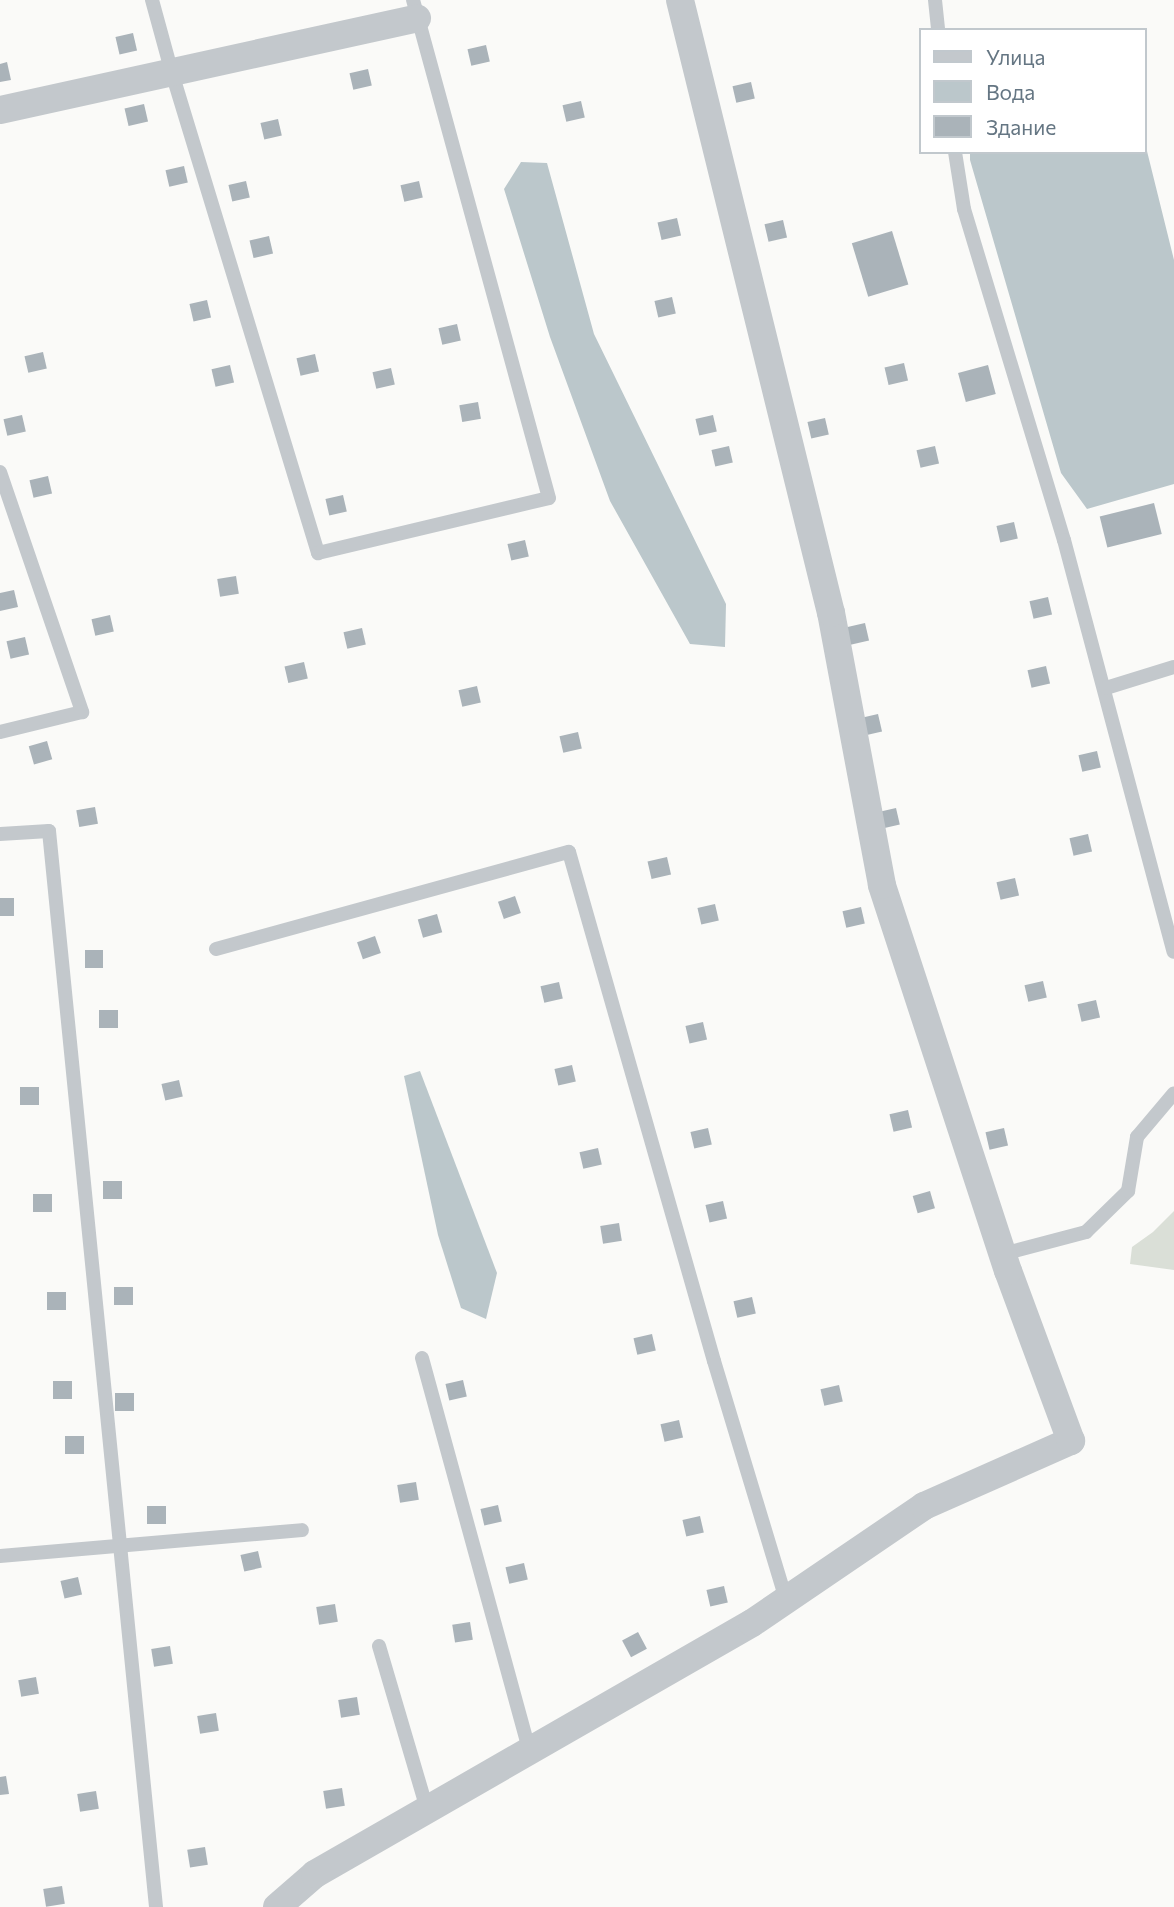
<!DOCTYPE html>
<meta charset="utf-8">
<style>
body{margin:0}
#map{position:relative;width:1174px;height:1907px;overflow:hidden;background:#fafaf8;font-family:Commissioner,sans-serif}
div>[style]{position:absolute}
.green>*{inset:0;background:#dadfd7}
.water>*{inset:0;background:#bbc7cb}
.building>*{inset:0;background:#aab3b9;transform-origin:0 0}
.service>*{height:14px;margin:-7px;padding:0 7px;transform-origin:7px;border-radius:7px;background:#c3c8cc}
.minor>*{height:28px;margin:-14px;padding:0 14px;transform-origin:14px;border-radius:14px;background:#c3c8cc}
span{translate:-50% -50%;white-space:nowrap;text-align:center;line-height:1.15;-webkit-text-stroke:7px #fff;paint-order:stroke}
.legend{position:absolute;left:919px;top:28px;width:228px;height:126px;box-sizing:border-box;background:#fff;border:2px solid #c1c8cd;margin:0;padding:9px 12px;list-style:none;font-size:21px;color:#657683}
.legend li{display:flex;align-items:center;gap:14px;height:35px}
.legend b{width:35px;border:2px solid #c1c8cd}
</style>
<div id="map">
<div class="green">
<i style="clip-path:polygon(1174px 1211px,1174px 1270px,1130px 1264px,1132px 1247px,1153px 1232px)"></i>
</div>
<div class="water">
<i style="clip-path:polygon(1144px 139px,1174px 260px,1174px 484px,1087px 509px,1061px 473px,970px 160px,970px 152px,1144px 152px)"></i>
<i style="clip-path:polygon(521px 162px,547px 163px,594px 334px,726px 604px,725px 647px,690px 644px,610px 501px,550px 337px,504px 189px)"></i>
<i style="clip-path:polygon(420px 1071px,497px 1273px,486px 1319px,461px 1308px,438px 1235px,404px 1076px)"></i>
</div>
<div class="building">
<i style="left:133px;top:33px;width:18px;height:18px;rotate:77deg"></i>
<i style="left:486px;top:45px;width:17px;height:19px;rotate:77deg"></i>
<i style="clip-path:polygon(7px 62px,11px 80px,0 82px,0 64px)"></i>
<i style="left:368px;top:69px;width:17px;height:19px;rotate:77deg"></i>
<i style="left:751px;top:82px;width:17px;height:19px;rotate:77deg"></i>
<i style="left:581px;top:101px;width:17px;height:19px;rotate:77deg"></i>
<i style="left:144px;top:104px;width:18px;height:20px;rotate:77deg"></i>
<i style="left:278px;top:119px;width:17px;height:18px;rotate:77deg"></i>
<i style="left:184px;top:166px;width:17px;height:19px;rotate:77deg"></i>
<i style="left:246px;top:181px;width:17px;height:18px;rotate:77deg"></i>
<i style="left:419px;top:181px;width:17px;height:19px;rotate:77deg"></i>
<i style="left:677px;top:218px;width:18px;height:20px;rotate:77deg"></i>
<i style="left:783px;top:220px;width:18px;height:19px;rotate:77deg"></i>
<i style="left:892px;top:231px;width:56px;height:42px;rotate:73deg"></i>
<i style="left:269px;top:236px;width:18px;height:20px;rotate:77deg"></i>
<i style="left:672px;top:297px;width:17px;height:18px;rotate:77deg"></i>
<i style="left:207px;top:300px;width:18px;height:18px;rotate:77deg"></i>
<i style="left:457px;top:324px;width:17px;height:19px;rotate:77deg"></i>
<i style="left:43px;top:352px;width:17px;height:19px;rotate:77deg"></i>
<i style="left:315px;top:354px;width:18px;height:19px;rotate:77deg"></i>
<i style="left:904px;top:363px;width:18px;height:20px;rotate:77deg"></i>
<i style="left:230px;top:365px;width:18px;height:19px;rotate:77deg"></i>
<i style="left:988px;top:365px;width:30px;height:31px;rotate:75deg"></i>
<i style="left:391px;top:368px;width:17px;height:19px;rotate:77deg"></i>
<i style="left:478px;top:402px;width:17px;height:19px;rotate:80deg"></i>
<i style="left:22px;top:415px;width:17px;height:19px;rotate:77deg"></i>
<i style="left:713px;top:415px;width:17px;height:18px;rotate:77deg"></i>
<i style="left:825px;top:418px;width:17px;height:18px;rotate:77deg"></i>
<i style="left:729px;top:446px;width:17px;height:18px;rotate:77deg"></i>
<i style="left:935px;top:446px;width:18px;height:19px;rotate:77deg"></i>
<i style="left:48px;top:476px;width:18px;height:19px;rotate:77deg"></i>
<i style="left:343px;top:495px;width:17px;height:18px;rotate:77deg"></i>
<i style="left:1154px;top:503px;width:32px;height:56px;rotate:76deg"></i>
<i style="left:1014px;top:522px;width:17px;height:18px;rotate:77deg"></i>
<i style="left:525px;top:540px;width:17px;height:18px;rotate:77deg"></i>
<i style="left:236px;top:576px;width:18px;height:19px;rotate:81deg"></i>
<i style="clip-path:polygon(14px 590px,18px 607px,0 611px,0 593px)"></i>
<i style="left:1048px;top:597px;width:18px;height:19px;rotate:77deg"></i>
<i style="left:110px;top:615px;width:17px;height:19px;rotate:77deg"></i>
<i style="left:865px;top:623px;width:18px;height:19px;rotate:77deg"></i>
<i style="left:362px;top:628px;width:17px;height:19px;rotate:77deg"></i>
<i style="left:25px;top:637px;width:18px;height:19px;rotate:77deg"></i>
<i style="left:304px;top:662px;width:17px;height:20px;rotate:77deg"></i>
<i style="left:1046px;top:666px;width:18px;height:19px;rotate:77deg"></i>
<i style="left:477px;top:686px;width:17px;height:19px;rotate:77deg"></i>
<i style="left:878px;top:714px;width:18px;height:19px;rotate:77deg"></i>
<i style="left:578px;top:732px;width:17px;height:19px;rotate:77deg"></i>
<i style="left:47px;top:741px;width:19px;height:19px;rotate:74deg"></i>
<i style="left:1097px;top:751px;width:17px;height:19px;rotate:77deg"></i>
<i style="left:95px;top:807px;width:17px;height:19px;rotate:80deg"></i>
<i style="left:896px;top:808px;width:17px;height:19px;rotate:77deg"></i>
<i style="left:1088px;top:834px;width:18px;height:19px;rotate:77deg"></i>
<i style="left:667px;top:857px;width:18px;height:20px;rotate:77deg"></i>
<i style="left:1015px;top:878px;width:18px;height:19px;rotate:77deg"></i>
<i style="left:515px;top:896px;width:18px;height:18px;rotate:71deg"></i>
<i style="left:0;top:898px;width:14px;height:18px"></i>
<i style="left:715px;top:904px;width:17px;height:18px;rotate:77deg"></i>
<i style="left:861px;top:907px;width:17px;height:19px;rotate:77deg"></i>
<i style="left:437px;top:914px;width:19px;height:20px;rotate:74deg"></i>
<i style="left:375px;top:936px;width:18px;height:19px;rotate:71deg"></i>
<i style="left:85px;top:950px;width:18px;height:18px"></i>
<i style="left:1043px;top:981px;width:17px;height:19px;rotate:77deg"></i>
<i style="left:559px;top:982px;width:17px;height:19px;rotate:77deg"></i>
<i style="left:1096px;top:1000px;width:18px;height:19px;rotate:77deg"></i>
<i style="left:99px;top:1010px;width:19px;height:18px"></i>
<i style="left:703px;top:1022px;width:18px;height:18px;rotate:77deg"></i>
<i style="left:572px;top:1065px;width:17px;height:18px;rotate:77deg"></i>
<i style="left:179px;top:1080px;width:17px;height:18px;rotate:77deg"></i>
<i style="left:20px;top:1087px;width:19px;height:18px"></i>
<i style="left:908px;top:1110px;width:18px;height:19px;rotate:77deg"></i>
<i style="left:708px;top:1128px;width:17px;height:18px;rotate:77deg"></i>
<i style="left:1004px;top:1128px;width:18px;height:19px;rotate:77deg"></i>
<i style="left:598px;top:1148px;width:17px;height:19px;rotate:77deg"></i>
<i style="left:103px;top:1181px;width:19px;height:18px"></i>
<i style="left:930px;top:1191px;width:18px;height:18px;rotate:74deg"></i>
<i style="left:33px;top:1194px;width:19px;height:18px"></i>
<i style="left:723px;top:1201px;width:18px;height:18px;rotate:77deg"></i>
<i style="left:619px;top:1223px;width:18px;height:19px;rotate:81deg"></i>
<i style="left:114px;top:1287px;width:19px;height:18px"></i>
<i style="left:66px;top:1292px;width:18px;height:19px;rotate:90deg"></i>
<i style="left:752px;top:1297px;width:17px;height:19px;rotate:77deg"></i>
<i style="left:652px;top:1334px;width:17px;height:19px;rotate:77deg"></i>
<i style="left:463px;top:1380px;width:17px;height:18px;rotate:77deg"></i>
<i style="left:72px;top:1381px;width:18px;height:19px;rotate:90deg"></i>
<i style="left:839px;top:1385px;width:17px;height:19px;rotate:77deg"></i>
<i style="left:134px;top:1393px;width:18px;height:19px;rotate:90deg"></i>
<i style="left:679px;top:1420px;width:18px;height:19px;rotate:77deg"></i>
<i style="left:84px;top:1436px;width:18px;height:19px;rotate:90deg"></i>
<i style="left:416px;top:1482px;width:18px;height:19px;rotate:81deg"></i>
<i style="left:498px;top:1505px;width:17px;height:18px;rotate:77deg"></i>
<i style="left:147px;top:1506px;width:19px;height:18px"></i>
<i style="left:700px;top:1516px;width:17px;height:18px;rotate:77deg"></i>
<i style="left:258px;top:1551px;width:17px;height:18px;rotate:77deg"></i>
<i style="left:524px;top:1563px;width:17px;height:19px;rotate:77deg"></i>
<i style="left:78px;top:1577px;width:18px;height:18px;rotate:77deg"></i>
<i style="left:724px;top:1586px;width:17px;height:18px;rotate:77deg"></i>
<i style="left:335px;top:1604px;width:18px;height:19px;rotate:81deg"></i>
<i style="left:470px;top:1622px;width:18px;height:18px;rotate:81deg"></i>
<i style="left:638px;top:1632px;width:19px;height:18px;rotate:62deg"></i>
<i style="left:170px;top:1646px;width:18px;height:19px;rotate:81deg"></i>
<i style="left:36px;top:1677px;width:17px;height:18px;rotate:80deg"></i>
<i style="left:357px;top:1697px;width:18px;height:19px;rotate:81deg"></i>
<i style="left:216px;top:1713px;width:18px;height:19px;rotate:81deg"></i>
<i style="clip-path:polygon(6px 1776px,9px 1794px,0 1795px,0 1777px)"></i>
<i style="left:342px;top:1788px;width:18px;height:19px;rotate:81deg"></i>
<i style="left:96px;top:1791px;width:18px;height:19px;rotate:81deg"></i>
<i style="left:205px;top:1847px;width:18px;height:18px;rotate:81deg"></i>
<i style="left:62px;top:1886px;width:18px;height:19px;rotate:81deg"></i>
</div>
<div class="service">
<i style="left:152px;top:0;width:76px;rotate:74.7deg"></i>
<i style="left:172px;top:73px;width:502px;rotate:73.08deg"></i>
<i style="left:318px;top:553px;width:237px;rotate:-13.4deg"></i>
<i style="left:549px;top:498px;width:516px;rotate:-105.27deg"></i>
<i style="left:935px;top:0;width:30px;rotate:84deg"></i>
<i style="left:955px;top:152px;width:58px;rotate:81deg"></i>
<i style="left:964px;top:209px;width:346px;rotate:73.2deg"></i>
<i style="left:1064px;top:540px;width:426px;rotate:75.1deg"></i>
<i style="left:0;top:472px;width:254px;rotate:71.1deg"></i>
<i style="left:82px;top:712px;width:84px;rotate:166.3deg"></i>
<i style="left:1106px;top:688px;width:71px;rotate:-17.2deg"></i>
<i style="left:0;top:834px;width:49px;rotate:-3.5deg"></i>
<i style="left:49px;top:831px;width:1081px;rotate:84.32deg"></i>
<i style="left:216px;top:949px;width:366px;rotate:-15.4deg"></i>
<i style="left:569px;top:852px;width:529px;rotate:74.1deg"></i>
<i style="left:714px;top:1361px;width:249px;rotate:73.2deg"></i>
<i style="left:1003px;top:1254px;width:86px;rotate:-14.8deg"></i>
<i style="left:1086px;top:1232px;width:59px;rotate:-44.3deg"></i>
<i style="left:1128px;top:1191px;width:55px;rotate:-80.5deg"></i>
<i style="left:1137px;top:1137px;width:57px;rotate:-49.9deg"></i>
<i style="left:422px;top:1358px;width:406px;rotate:74.7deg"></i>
<i style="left:0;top:1556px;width:303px;rotate:-4.9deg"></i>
<i style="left:379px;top:1646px;width:170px;rotate:73.6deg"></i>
</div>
<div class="minor">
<i style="left:0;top:110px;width:427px;rotate:-12.4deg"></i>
<i style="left:277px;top:1907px;width:50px;rotate:-41deg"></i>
<i style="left:315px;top:1874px;width:504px;rotate:-29.87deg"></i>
<i style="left:752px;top:1623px;width:208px;rotate:-34.2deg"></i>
<i style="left:924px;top:1506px;width:161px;rotate:-23.9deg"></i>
<i style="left:1071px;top:1441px;width:181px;rotate:-110.3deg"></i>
<i style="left:1008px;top:1271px;width:406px;rotate:-108.1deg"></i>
<i style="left:882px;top:885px;width:277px;rotate:-100.6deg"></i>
<i style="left:831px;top:613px;width:631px;rotate:-103.84deg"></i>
</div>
<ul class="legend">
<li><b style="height:9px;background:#c3c8cc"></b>Улица</li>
<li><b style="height:19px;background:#bbc7cb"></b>Вода</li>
<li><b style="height:19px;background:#aab3b9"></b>Здание</li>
</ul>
</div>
